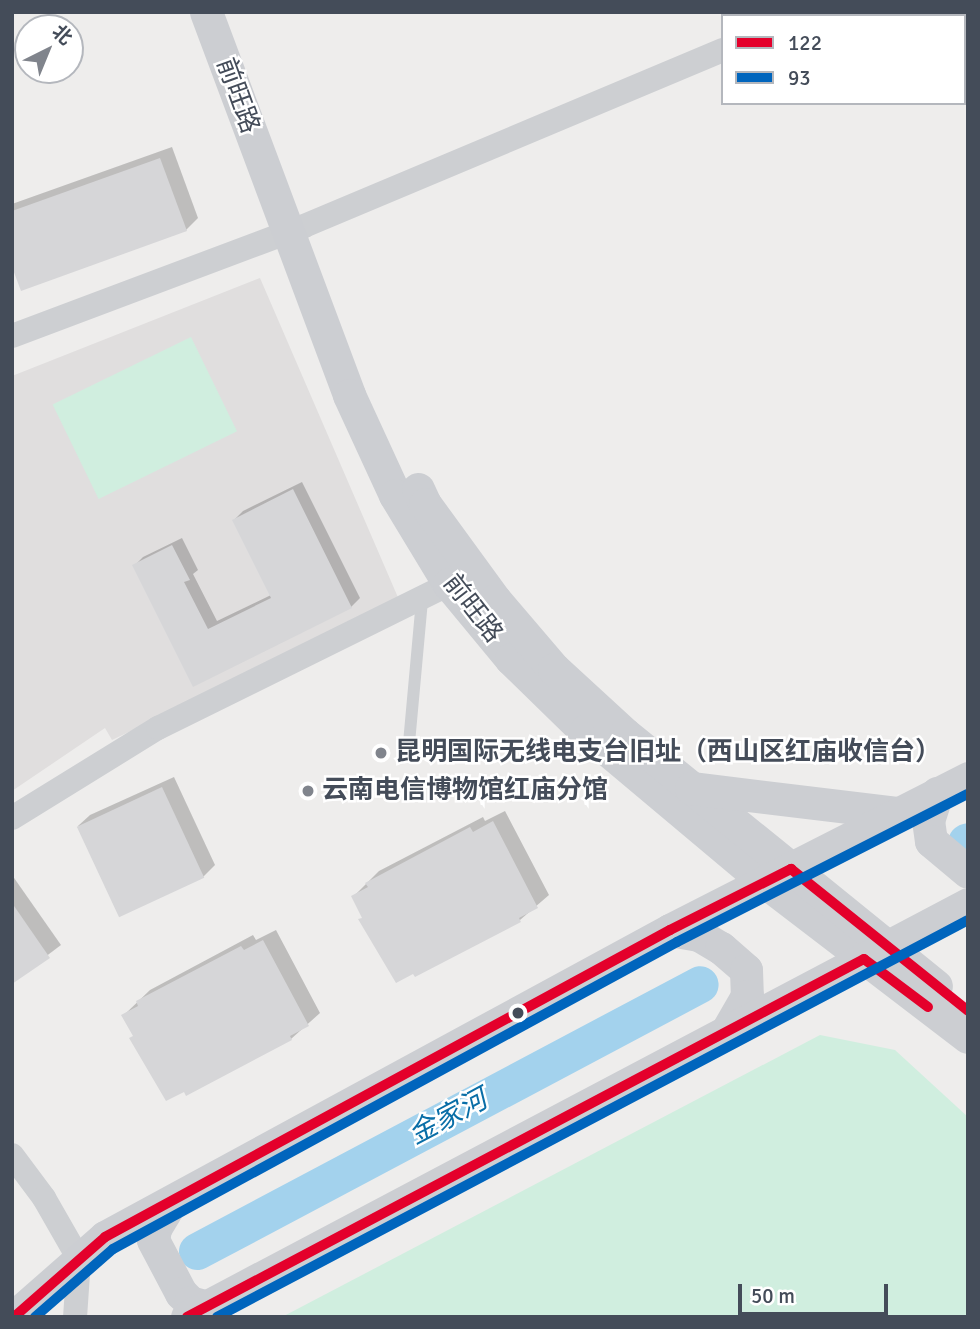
<!DOCTYPE html>
<meta charset="utf-8">
<style>
body{margin:0}
#map{position:relative;width:980px;height:1329px;overflow:hidden;background:#eeedec;font-family:Signika,"Noto Sans SC",sans-serif}
div>[style]{position:absolute}
.education>*{inset:0;background:#e0dede}
.green>*{inset:0;background:#d0eedf;transform-origin:0 0}
.shadow>*{inset:0;background:#0003}
.river>*{height:37px;margin:-18.5px;padding:0 18.5px;transform-origin:18.5px;border-radius:18.5px;background:#a3d2ed}
.building>*{inset:0;background:#d6d6d8;transform-origin:0 0}
.lane>*{height:12px;margin:-6px;padding:0 6px;transform-origin:6px;border-radius:6px;background:#cdcfd2}
.street>*{height:24px;margin:-12px;padding:0 12px;transform-origin:12px;border-radius:12px;background:#cdcfd2}
.secondary>*{height:33px;margin:-16.5px;padding:0 16.5px;transform-origin:16.5px;border-radius:16.5px;background:#ccced2}
.bus-1>*{height:10px;margin:-5px;padding:0 5px;transform-origin:5px;border-radius:5px;background:#e4002b}
.bus-2>*{height:10px;margin:-5px;padding:0 5px;transform-origin:5px;border-radius:5px;background:#0065bd}
.dots>*{width:19px;height:19px;translate:-50% -50%;box-sizing:border-box;border:4px solid #fff;border-radius:50%}
span{translate:-50% -50%;white-space:nowrap;text-align:center;line-height:1.15;-webkit-text-stroke:5px #fff;paint-order:stroke}
.street-label{font-size:26px;color:#444c59}
.poi-label{font-size:26px;color:#444c59;font-weight:700}
.left{translate:0 -50%;text-align:left}
.water-label{font-size:28px;color:#096ea7;font-style:italic}
.frame{position:absolute;inset:0;border:14px solid #444c59;pointer-events:none}
.legend{position:absolute;left:721px;top:14px;width:245px;height:91px;box-sizing:border-box;background:#fff;border:2px solid #b4b7bd;margin:0;padding:9px 12px;list-style:none;font-size:21px;color:#444c59}
.legend li{display:flex;align-items:center;gap:14px;height:35px}
.legend b{width:35px;border:2px solid #b4b7bd}
.north{position:absolute;left:14px;top:14px;width:70px;height:70px;box-sizing:border-box;background:#fff;border:2px solid #b4b7bd;border-radius:50%;rotate:43deg;font-size:19px;font-weight:700;line-height:28px;text-align:center;color:#444c59}
.north::after{content:'';display:block;margin:auto;width:24px;height:32px;background:#80848c;clip-path:polygon(50% 0,100% 100%,50% 72%,0 100%)}
.scale{position:absolute;left:738px;top:1284px;width:150px;height:32px;box-sizing:border-box;border:4px solid #444c59;border-top:0;padding-left:9px;font-size:21px;line-height:24px;white-space:nowrap;color:#444c59;-webkit-text-stroke:5px #fff;paint-order:stroke}
</style>
<div id="map">
<div class="education">
<i style="clip-path:polygon(260px 278px,400px 602px,112px 740px,105px 728px,12px 791px,12px 376px)"></i>
</div>
<div class="green">
<i style="left:191px;top:337px;width:105px;height:154px;rotate:64deg"></i>
<i style="clip-path:polygon(820px 1035px,895px 1050px,968px 1117px,968px 1317px,282px 1317px)"></i>
</div>
<div class="shadow">
<i style="clip-path:polygon(172px 147px,198px 218px,186px 230px,12px 262px,12px 204px)"></i>
<i style="clip-path:polygon(302px 482px,360px 598px,351px 607px,194px 684px,134px 566px,143px 557px,182px 538px,198px 570px,193px 574px,217px 621px,271px 595px,234px 520px,243px 511px)"></i>
<i style="clip-path:polygon(174px 777px,215px 865px,203px 877px,78px 826px,90px 815px)"></i>
<i style="clip-path:polygon(505px 811px,549px 895px,520px 920px,363px 917px,353px 897px,379px 871px,483px 817px,485px 821px)"></i>
<i style="clip-path:polygon(12px 875px,61px 945px,12px 982px)"></i>
<i style="clip-path:polygon(276px 930px,320px 1013px,291px 1039px,134px 1035px,124px 1015px,150px 990px,253px 935px,256px 940px)"></i>
</div>
<div class="river">
<i style="left:966px;top:842px;width:2px;rotate:-27deg"></i>
<i style="left:197px;top:1251px;width:569px;rotate:-27.96deg"></i>
</div>
<div class="building">
<i style="clip-path:polygon(160px 158px,187px 231px,21px 291px,12px 267px,12px 211px)"></i>
<i style="clip-path:polygon(293px 489px,352px 608px,193px 687px,132px 565px,172px 545px,190px 580px,184px 582px,208px 629px,271px 598px,232px 520px)"></i>
<i style="left:162px;top:787px;width:100px;height:94px;rotate:65deg"></i>
<i style="clip-path:polygon(493px 821px,538px 908px,519px 918px,521px 922px,415px 977px,413px 974px,396px 983px,358px 919px,362px 918px,351px 896px,368px 887px,365px 883px,470px 827px,473px 832px)"></i>
<i style="clip-path:polygon(12px 903px,50px 958px,12px 984px)"></i>
<i style="clip-path:polygon(263px 940px,309px 1026px,290px 1036px,292px 1040px,186px 1096px,184px 1092px,166px 1101px,129px 1038px,133px 1036px,121px 1015px,138px 1006px,136px 1001px,241px 946px,244px 950px)"></i>
</div>
<div class="lane">
<i style="left:408px;top:754px;width:156px;rotate:-84.8deg"></i>
</div>
<div class="street">
<i style="left:825px;top:16px;width:11px;rotate:-22deg"></i>
<i style="left:12px;top:336px;width:312px;rotate:-20.6deg"></i>
<i style="left:304px;top:226px;width:454px;rotate:-22.8deg"></i>
<i style="left:12px;top:818px;width:172px;rotate:-31.7deg"></i>
<i style="left:158px;top:728px;width:325px;rotate:-26.3deg"></i>
<i style="left:12px;top:1155px;width:54px;rotate:53.3deg"></i>
<i style="left:44px;top:1198px;width:70px;rotate:60.2deg"></i>
<i style="left:79px;top:1259px;width:58px;rotate:93.9deg"></i>
</div>
<div class="secondary">
<i style="left:206px;top:12px;width:409px;rotate:69.5deg"></i>
<i style="left:349px;top:395px;width:110px;rotate:65.3deg"></i>
<i style="left:395px;top:495px;width:104px;rotate:58.8deg"></i>
<i style="left:449px;top:584px;width:97px;rotate:50.4deg"></i>
<i style="left:511px;top:659px;width:103px;rotate:44.2deg"></i>
<i style="left:585px;top:731px;width:235px;rotate:40deg"></i>
<i style="left:765px;top:882px;width:255px;rotate:37.4deg"></i>
<i style="left:418px;top:489px;width:17px;rotate:65deg"></i>
<i style="left:425px;top:504px;width:119px;rotate:53.9deg"></i>
<i style="left:495px;top:600px;width:91px;rotate:49.5deg"></i>
<i style="left:554px;top:669px;width:96px;rotate:42.5deg"></i>
<i style="left:625px;top:734px;width:400px;rotate:39deg"></i>
<i style="left:691px;top:788px;width:209px;rotate:6.9deg"></i>
<i style="left:937px;top:793px;width:28px;rotate:108deg"></i>
<i style="left:928px;top:820px;width:21px;rotate:82deg"></i>
<i style="left:931px;top:841px;width:48px;rotate:40deg"></i>
<i style="left:670px;top:930px;width:29px;rotate:10deg"></i>
<i style="left:699px;top:935px;width:26px;rotate:31deg"></i>
<i style="left:721px;top:948px;width:33px;rotate:41deg"></i>
<i style="left:746px;top:970px;width:26px;rotate:88deg"></i>
<i style="left:747px;top:996px;width:39px;rotate:120deg"></i>
<i style="left:171px;top:1202px;width:31px;rotate:121deg"></i>
<i style="left:155px;top:1229px;width:11px;rotate:100deg"></i>
<i style="left:153px;top:1240px;width:60px;rotate:62.2deg"></i>
<i style="left:181px;top:1293px;width:13px;rotate:45deg"></i>
<i style="left:190px;top:1302px;width:18px;rotate:16deg"></i>
<i style="left:14px;top:1317px;width:121px;rotate:-41.3deg"></i>
<i style="left:105px;top:1237px;width:643px;rotate:-28.52deg"></i>
<i style="left:670px;top:930px;width:335px;rotate:-27deg"></i>
<i style="left:187px;top:1317px;width:883px;rotate:-27.87deg"></i>
</div>
<div class="bus-1">
<i style="left:14px;top:1317px;width:121px;rotate:-41.3deg"></i>
<i style="left:105px;top:1237px;width:643px;rotate:-28.52deg"></i>
<i style="left:670px;top:930px;width:136px;rotate:-26.8deg"></i>
<i style="left:791px;top:869px;width:227px;rotate:38.7deg"></i>
<i style="left:187px;top:1317px;width:766px;rotate:-27.87deg"></i>
<i style="left:864px;top:959px;width:80px;rotate:36.9deg"></i>
</div>
<div class="bus-2">
<i style="left:35px;top:1317px;width:103px;rotate:-41.1deg"></i>
<i style="left:113px;top:1249px;width:642px;rotate:-28.56deg"></i>
<i style="left:677px;top:942px;width:326px;rotate:-27deg"></i>
<i style="left:217px;top:1317px;width:849px;rotate:-27.86deg"></i>
</div>
<div class="dots">
<i style="left:381px;top:753px;background:#80848c"></i>
<i style="left:308px;top:791px;background:#80848c"></i>
<i style="left:518px;top:1013px;background:#444c59"></i>
</div>
<div class="street-label">
<span style="left:237px;top:96px;rotate:70deg">前旺路</span>
<span style="left:472px;top:609px;rotate:52deg">前旺路</span>
</div>
<div class="poi-label">
<span class="left" style="left:395px;top:753px">昆明国际无线电支台旧址（西山区红庙收信台）</span>
<span class="left" style="left:322px;top:791px">云南电信博物馆红庙分馆</span>
</div>
<div class="water-label">
<span style="left:448px;top:1117px;rotate:-28deg">金家河</span>
</div>
<div class="frame"></div>
<ul class="legend">
<li><b style="height:9px;background:#e4002b"></b>122</li>
<li><b style="height:9px;background:#0065bd"></b>93</li>
</ul>
<div class="north">北</div>
<div class="scale">50 m</div>
</div>
